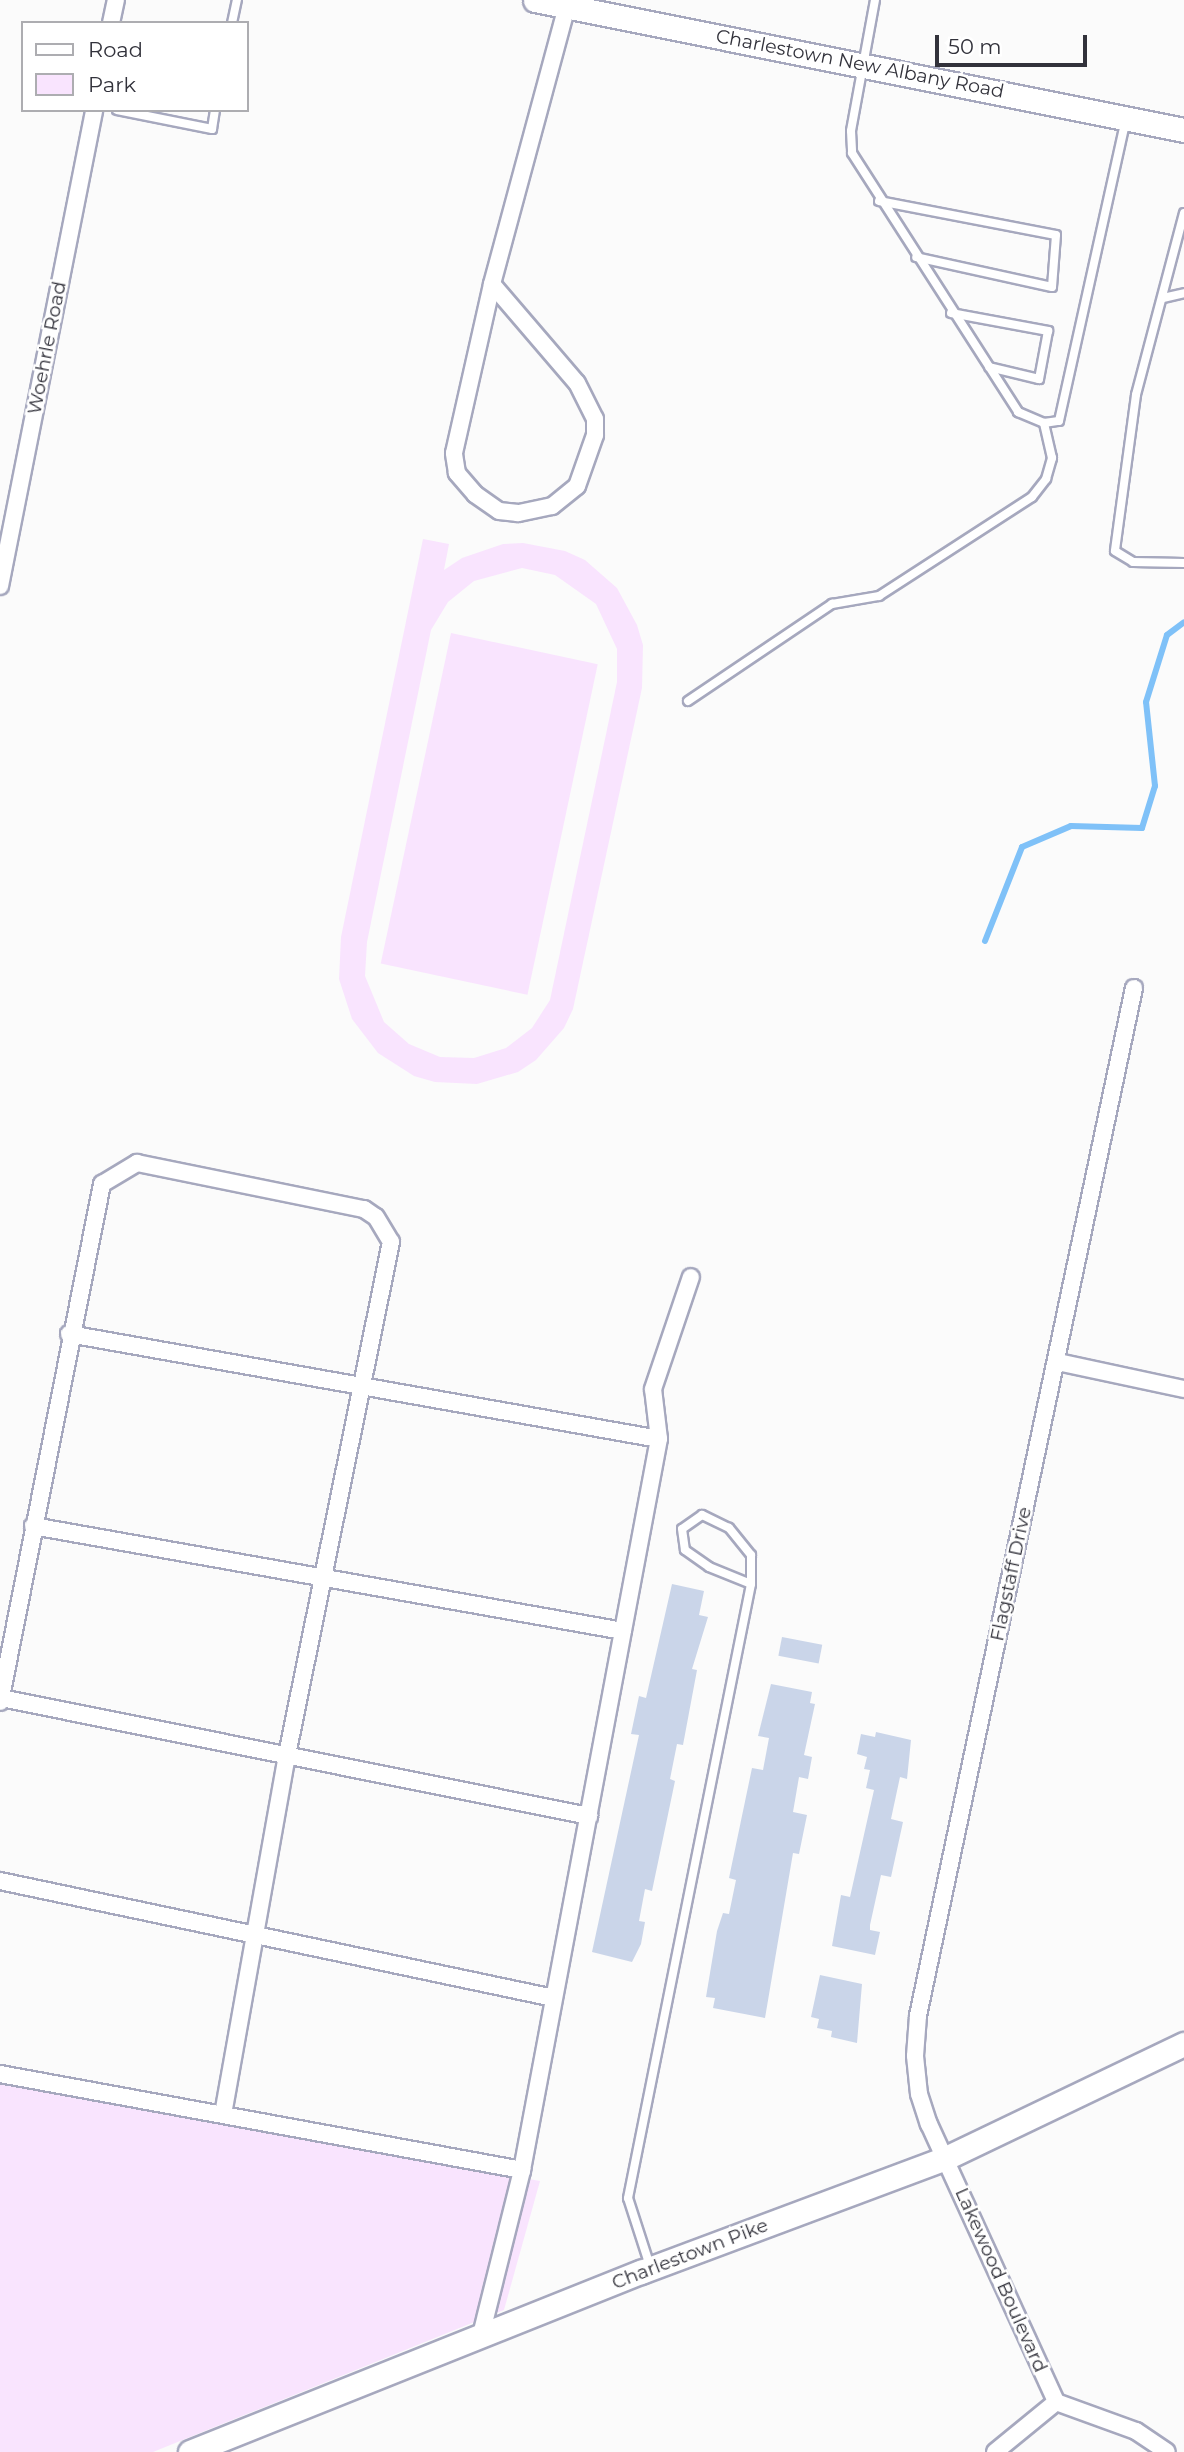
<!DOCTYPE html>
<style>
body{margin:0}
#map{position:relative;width:1184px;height:2452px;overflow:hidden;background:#fbfbfb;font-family:Montserrat,sans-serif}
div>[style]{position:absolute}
.green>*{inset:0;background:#f9e4fe;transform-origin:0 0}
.stream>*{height:6px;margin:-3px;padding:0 3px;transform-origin:3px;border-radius:3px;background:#7fc1f8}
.building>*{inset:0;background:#cad5e9;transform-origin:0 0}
.roads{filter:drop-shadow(2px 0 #a6a8be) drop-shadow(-2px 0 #a6a8be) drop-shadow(0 2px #a6a8be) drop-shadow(0 -2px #a6a8be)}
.lane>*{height:8px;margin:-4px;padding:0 4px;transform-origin:4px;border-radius:4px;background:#fff}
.street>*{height:16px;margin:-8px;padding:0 8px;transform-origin:8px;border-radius:8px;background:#fff}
.secondary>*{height:23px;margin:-11.5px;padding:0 11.5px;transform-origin:11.5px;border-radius:11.5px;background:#fff}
span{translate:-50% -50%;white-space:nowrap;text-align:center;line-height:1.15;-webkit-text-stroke:5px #fff;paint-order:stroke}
.street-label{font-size:19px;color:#32323b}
.legend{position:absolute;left:21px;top:21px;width:228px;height:91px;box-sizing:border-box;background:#fff;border:2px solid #adadb1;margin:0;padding:9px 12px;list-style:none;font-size:21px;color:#32323b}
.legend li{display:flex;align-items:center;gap:14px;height:35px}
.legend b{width:35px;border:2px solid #adadb1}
.scale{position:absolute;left:935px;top:35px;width:152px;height:32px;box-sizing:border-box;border:4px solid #32323b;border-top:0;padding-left:9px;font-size:21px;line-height:24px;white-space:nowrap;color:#32323b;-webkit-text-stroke:5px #fff;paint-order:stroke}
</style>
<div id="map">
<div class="green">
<i style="clip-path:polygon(evenodd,423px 539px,449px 544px,444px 570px,462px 558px,503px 544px,523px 543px,565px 551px,585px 560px,617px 588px,637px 625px,643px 645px,642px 688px,573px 1009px,564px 1028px,536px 1060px,518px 1072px,477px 1084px,435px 1082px,414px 1076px,378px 1053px,352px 1019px,339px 979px,341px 937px,423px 539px,522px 568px,555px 575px,596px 604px,617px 649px,617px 682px,550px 1000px,532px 1028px,506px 1048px,474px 1058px,440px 1057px,409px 1044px,384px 1022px,365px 976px,367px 942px,431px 630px,448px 602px,474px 581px,522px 568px)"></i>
<i style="left:451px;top:633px;width:150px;height:338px;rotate:12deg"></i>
<i style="clip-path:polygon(0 2083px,540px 2181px,504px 2310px,153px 2452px,0 2452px)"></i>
</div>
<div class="stream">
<i style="left:985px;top:941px;width:101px;rotate:-68.5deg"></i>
<i style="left:1022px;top:847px;width:53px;rotate:-23.2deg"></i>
<i style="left:1071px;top:826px;width:71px;rotate:1.6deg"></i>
<i style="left:1142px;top:828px;width:44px;rotate:-72.8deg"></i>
<i style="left:1155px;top:786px;width:84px;rotate:-96.1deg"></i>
<i style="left:1146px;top:702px;width:70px;rotate:-72.6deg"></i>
<i style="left:1167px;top:635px;width:21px;rotate:-37deg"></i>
</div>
<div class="building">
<i style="clip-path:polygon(672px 1584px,704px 1591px,699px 1615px,708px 1617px,692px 1669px,697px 1670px,683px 1745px,677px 1744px,670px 1779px,675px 1781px,652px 1891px,645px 1889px,639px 1921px,645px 1922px,641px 1944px,632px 1962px,592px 1952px,639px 1735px,631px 1734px,639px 1696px,646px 1698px)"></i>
<i style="left:782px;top:1637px;width:41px;height:19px;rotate:11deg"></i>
<i style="clip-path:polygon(771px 1684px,812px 1692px,810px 1703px,815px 1704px,804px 1755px,812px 1757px,808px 1779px,799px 1777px,793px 1812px,807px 1815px,799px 1854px,793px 1853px,765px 2018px,713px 2008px,715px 1998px,706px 1997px,717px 1931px,723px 1913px,729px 1914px,736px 1880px,729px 1878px,752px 1768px,763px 1770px,769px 1738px,758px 1736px)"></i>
<i style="clip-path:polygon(876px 1732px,911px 1740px,907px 1779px,900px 1777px,891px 1819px,903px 1822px,891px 1877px,881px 1875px,870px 1925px,870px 1930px,880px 1932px,875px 1955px,832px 1946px,841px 1895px,850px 1897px,874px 1790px,866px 1788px,870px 1770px,864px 1769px,867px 1757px,857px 1754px,861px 1734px,875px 1737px)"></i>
<i style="clip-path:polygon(820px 1975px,862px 1984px,857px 2043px,831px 2037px,832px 2031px,817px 2028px,819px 2019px,811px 2017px)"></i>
</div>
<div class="roads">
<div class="lane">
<i style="left:875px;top:0;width:133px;rotate:100.4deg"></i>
<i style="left:851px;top:131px;width:22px;rotate:87deg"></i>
<i style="left:852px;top:153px;width:308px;rotate:57.3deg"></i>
<i style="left:1018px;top:412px;width:28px;rotate:23deg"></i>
<i style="left:1044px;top:423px;width:15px;rotate:-8deg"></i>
<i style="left:1059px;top:421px;width:309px;rotate:-77.5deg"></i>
<i style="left:232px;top:23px;width:24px;rotate:-78deg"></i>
<i style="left:117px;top:110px;width:97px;rotate:11.3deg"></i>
<i style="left:212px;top:129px;width:19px;rotate:-81deg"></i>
<i style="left:879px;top:201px;width:180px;rotate:10.9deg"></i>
<i style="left:1056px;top:235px;width:52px;rotate:94.4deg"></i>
<i style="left:1052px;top:287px;width:139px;rotate:-167.6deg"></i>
<i style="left:1184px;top:213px;width:188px;rotate:104.8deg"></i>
<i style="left:1136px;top:395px;width:157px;rotate:97.7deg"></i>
<i style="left:1115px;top:551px;width:21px;rotate:31deg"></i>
<i style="left:1133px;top:562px;width:51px;rotate:1.1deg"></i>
<i style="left:1163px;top:298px;width:22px;rotate:-13deg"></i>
<i style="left:951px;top:313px;width:99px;rotate:10.5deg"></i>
<i style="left:1048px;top:331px;width:49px;rotate:100.6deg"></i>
<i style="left:1039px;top:379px;width:51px;rotate:-166.5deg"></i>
<i style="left:688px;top:701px;width:174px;rotate:-34deg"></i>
<i style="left:832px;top:604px;width:48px;rotate:-9.7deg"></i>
<i style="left:879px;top:596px;width:182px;rotate:-32.9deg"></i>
<i style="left:1032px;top:497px;width:23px;rotate:-52deg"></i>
<i style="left:1046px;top:479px;width:22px;rotate:-74deg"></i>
<i style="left:1052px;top:458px;width:36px;rotate:-103deg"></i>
<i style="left:650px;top:2266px;width:71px;rotate:-107.9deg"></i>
<i style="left:628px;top:2198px;width:626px;rotate:-78.67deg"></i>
<i style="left:751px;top:1584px;width:29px;rotate:-90deg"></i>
<i style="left:751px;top:1555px;width:35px;rotate:-129deg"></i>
<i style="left:729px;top:1528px;width:30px;rotate:-154deg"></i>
<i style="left:702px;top:1515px;width:24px;rotate:145deg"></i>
<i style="left:682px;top:1529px;width:21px;rotate:82deg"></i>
<i style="left:685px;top:1550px;width:29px;rotate:35deg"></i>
<i style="left:709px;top:1567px;width:45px;rotate:22deg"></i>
</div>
<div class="street">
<i style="left:111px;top:23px;width:24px;rotate:-78deg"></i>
<i style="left:492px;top:284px;width:130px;rotate:49.4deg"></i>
<i style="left:577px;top:383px;width:40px;rotate:63.4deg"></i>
<i style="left:595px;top:419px;width:16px;rotate:90deg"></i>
<i style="left:595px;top:435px;width:54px;rotate:109.4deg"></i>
<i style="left:577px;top:486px;width:32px;rotate:141deg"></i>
<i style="left:552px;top:506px;width:35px;rotate:168deg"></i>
<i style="left:518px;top:513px;width:19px;rotate:-174deg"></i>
<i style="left:499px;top:511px;width:29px;rotate:-145deg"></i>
<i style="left:475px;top:494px;width:28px;rotate:-131deg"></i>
<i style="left:457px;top:473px;width:20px;rotate:-99deg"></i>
<i style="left:454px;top:453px;width:173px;rotate:-77.3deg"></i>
<i style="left:492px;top:284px;width:288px;rotate:-74.9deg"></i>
<i style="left:0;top:586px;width:485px;rotate:-78.8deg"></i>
<i style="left:1134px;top:988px;width:1050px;rotate:101.87deg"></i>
<i style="left:918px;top:2016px;width:40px;rotate:94.3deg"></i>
<i style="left:915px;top:2056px;width:38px;rotate:84deg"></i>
<i style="left:919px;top:2094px;width:32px;rotate:72deg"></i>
<i style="left:929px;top:2124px;width:306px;rotate:65.4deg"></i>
<i style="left:1056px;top:2402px;width:85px;rotate:19.9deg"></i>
<i style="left:1136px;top:2431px;width:37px;rotate:34deg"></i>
<i style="left:69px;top:1334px;width:599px;rotate:10.09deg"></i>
<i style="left:1058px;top:1362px;width:129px;rotate:12.1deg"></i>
<i style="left:33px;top:1526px;width:599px;rotate:10.09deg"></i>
<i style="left:1px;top:1698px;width:600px;rotate:11.35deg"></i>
<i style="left:0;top:1702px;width:528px;rotate:-78.86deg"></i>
<i style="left:102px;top:1184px;width:41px;rotate:-31deg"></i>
<i style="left:137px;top:1163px;width:232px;rotate:11.5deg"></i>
<i style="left:364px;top:1209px;width:14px;rotate:34deg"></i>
<i style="left:376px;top:1217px;width:29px;rotate:59deg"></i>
<i style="left:391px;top:1242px;width:523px;rotate:101.46deg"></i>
<i style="left:287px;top:1755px;width:364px;rotate:100.1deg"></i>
<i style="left:0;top:1881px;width:566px;rotate:11.93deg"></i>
<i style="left:0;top:2074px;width:531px;rotate:10.42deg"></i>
<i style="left:481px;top:2335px;width:170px;rotate:-76deg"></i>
<i style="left:522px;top:2170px;width:744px;rotate:-79.39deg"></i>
<i style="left:659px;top:1439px;width:50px;rotate:-96.8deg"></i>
<i style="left:653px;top:1389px;width:118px;rotate:-71.3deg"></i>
<i style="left:995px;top:2452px;width:79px;rotate:-39.3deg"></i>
</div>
<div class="secondary">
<i style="left:535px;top:0;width:662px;rotate:11.33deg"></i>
<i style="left:190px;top:2452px;width:486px;rotate:-21.8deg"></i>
<i style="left:641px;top:2272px;width:326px;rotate:-20.5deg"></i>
<i style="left:946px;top:2158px;width:264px;rotate:-25.6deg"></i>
</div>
</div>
<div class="street-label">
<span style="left:860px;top:64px;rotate:11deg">Charlestown New Albany Road</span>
<span style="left:47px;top:348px;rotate:-79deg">Woehrle Road</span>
<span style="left:1011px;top:1574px;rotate:-78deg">Flagstaff Drive</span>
<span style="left:690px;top:2254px;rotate:-21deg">Charlestown Pike</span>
<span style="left:1001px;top:2280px;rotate:66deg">Lakewood Boulevard</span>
</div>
<ul class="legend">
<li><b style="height:9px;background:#fff"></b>Road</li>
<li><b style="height:19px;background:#f9e4fe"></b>Park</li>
</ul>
<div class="scale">50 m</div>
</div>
